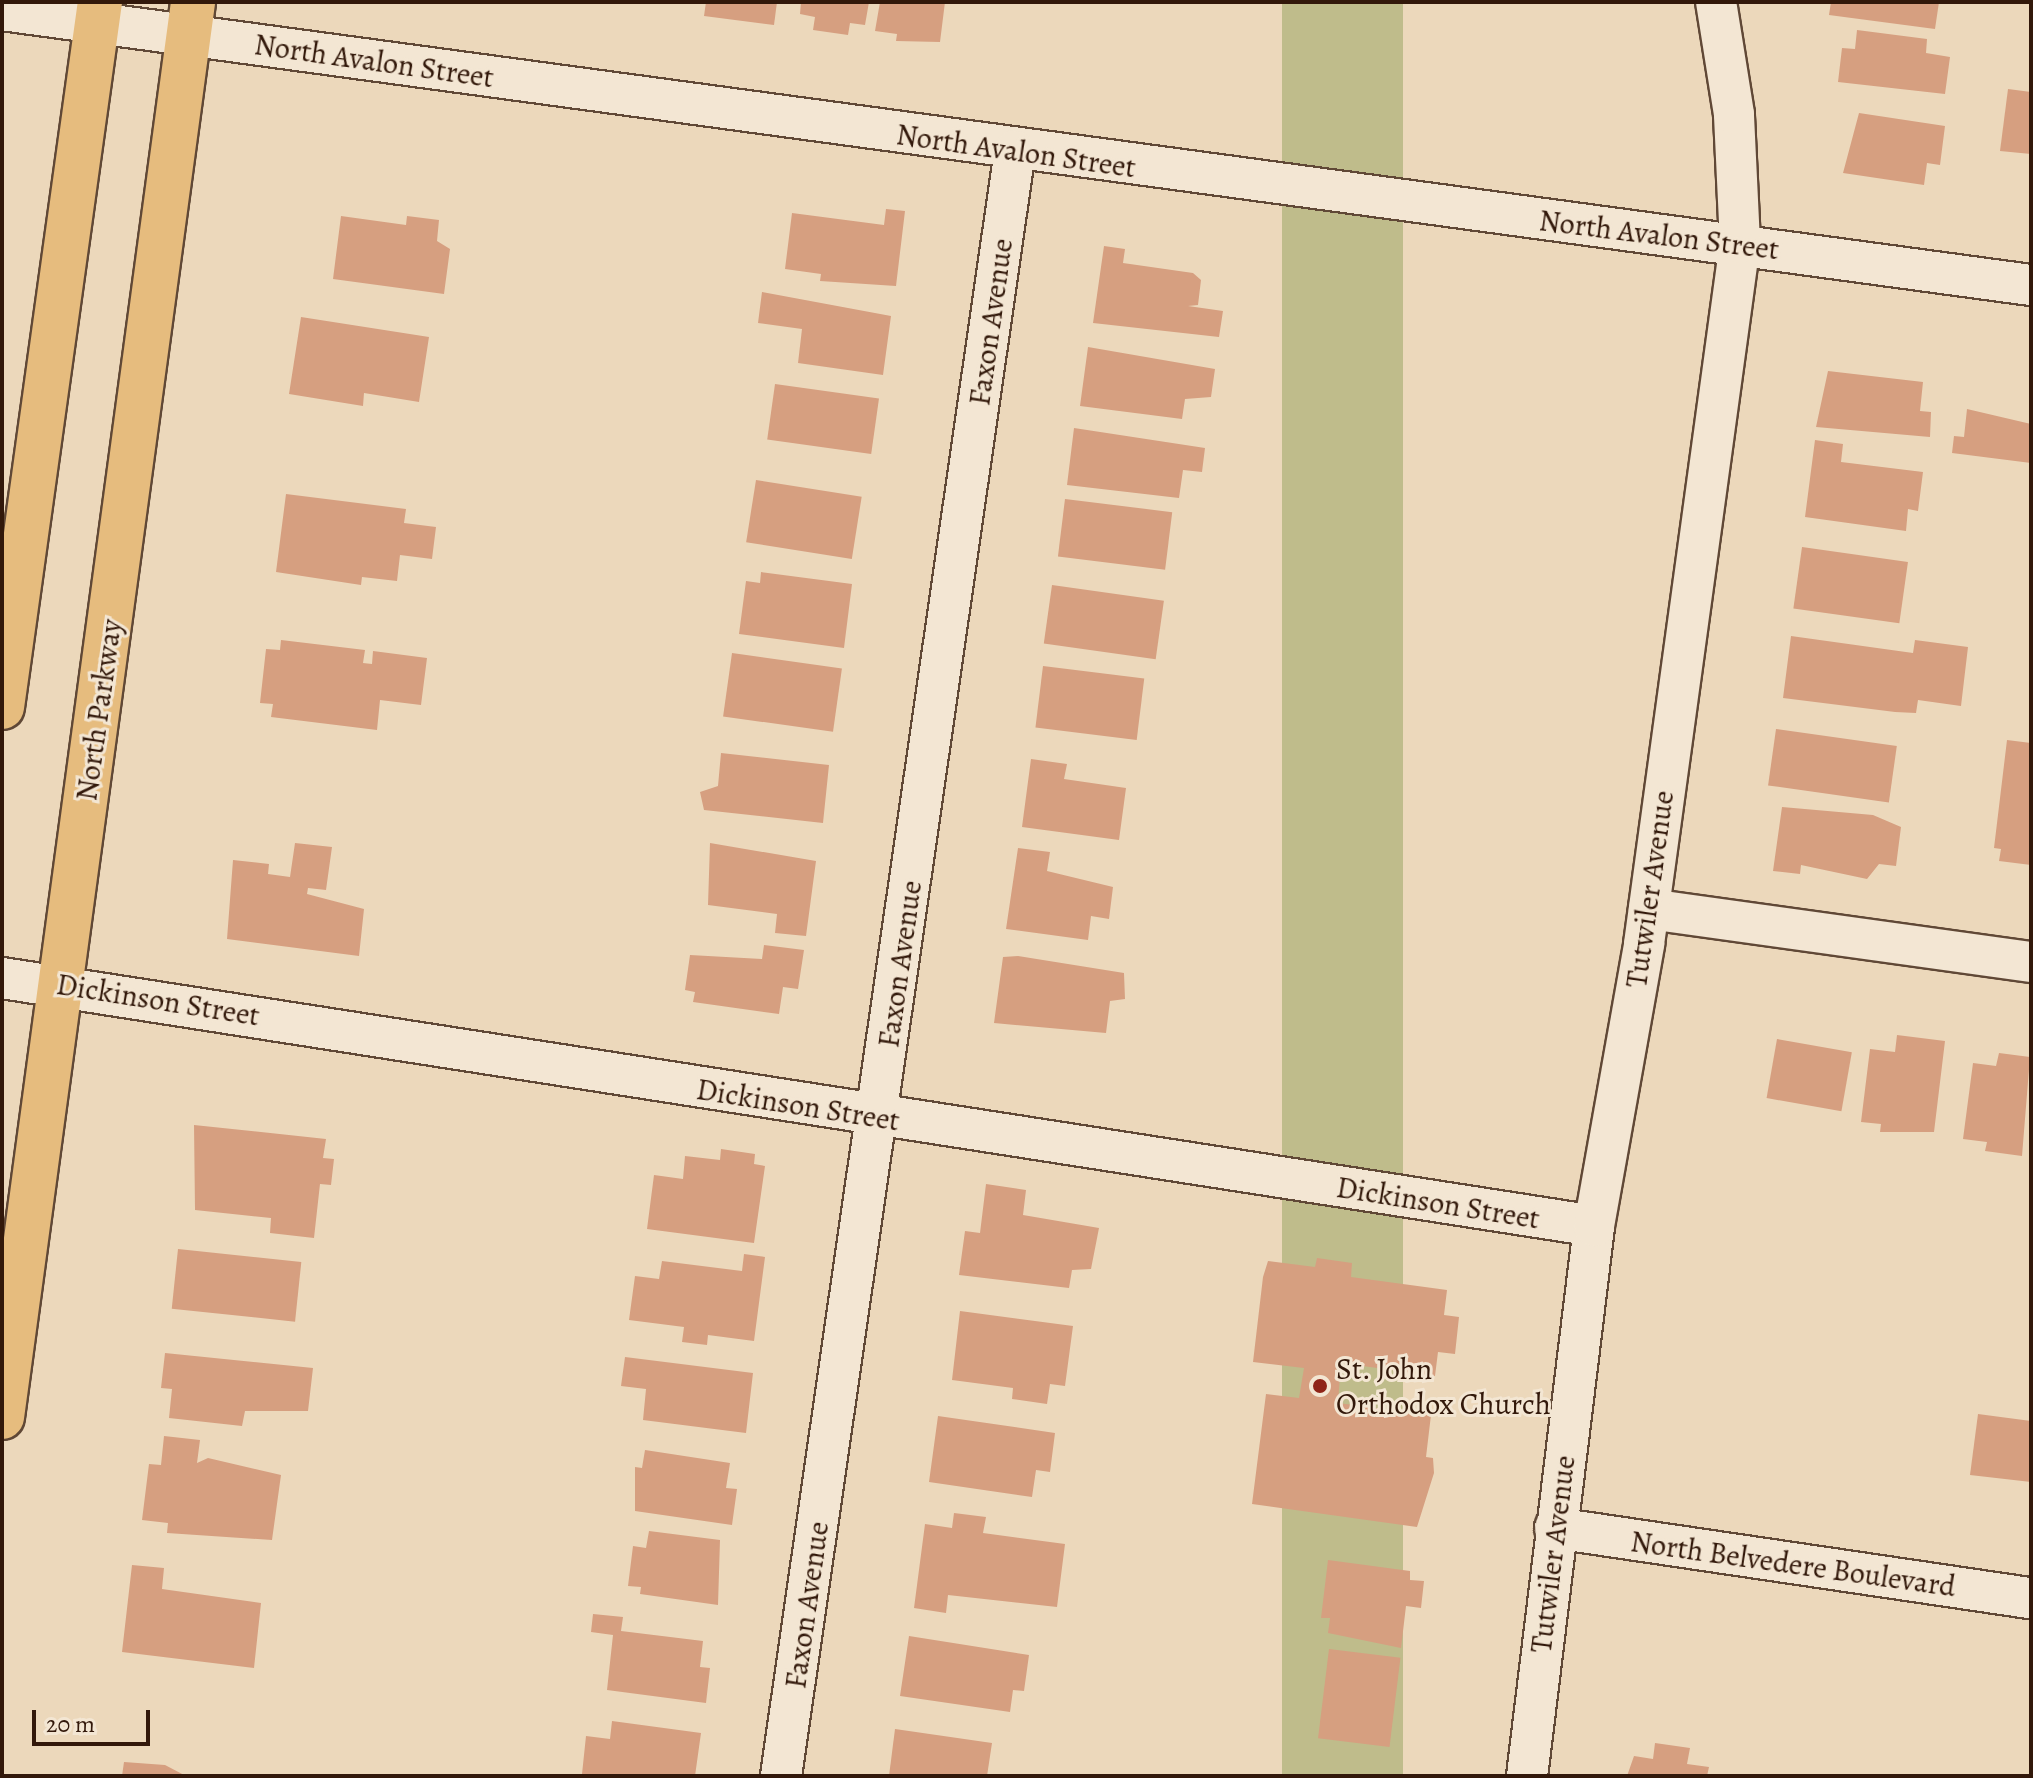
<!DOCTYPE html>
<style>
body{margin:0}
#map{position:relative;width:2033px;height:1778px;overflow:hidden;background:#ecd8bb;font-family:Alegreya,serif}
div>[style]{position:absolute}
.green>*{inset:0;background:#bfbc8b;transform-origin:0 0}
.building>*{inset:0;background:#d69f80;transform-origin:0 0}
.roads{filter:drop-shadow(2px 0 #604836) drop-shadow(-2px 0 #604836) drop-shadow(0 2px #604836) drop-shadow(0 -2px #604836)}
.street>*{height:40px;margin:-20px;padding:0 20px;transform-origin:20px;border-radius:20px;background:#f3e6d3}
.primary>*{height:44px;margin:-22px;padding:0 22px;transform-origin:22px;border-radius:22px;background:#e6bc7e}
.dots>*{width:22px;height:22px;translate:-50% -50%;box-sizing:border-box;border:4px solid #f3e6d3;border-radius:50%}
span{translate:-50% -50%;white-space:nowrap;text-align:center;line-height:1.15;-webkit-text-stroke:6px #f3e6d3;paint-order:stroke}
.street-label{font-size:30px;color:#32180a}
.poi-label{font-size:30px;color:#32180a}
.left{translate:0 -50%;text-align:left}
.frame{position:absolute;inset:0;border:4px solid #32180a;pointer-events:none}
.scale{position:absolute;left:32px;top:1710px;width:118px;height:36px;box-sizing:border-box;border:4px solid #32180a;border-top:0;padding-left:10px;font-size:24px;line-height:28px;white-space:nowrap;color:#32180a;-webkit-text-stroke:6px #f3e6d3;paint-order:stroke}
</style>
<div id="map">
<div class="green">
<i style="left:1282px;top:2px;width:121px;height:1879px"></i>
</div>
<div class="building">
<i style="clip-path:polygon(706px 2px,777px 2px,774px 25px,704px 16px)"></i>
<i style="clip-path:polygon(801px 2px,869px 2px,865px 25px,850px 23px,848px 35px,813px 30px,815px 17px,800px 14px)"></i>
<i style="clip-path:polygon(945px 2px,940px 42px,896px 41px,897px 34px,875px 31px,880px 2px)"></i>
<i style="clip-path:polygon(1831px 2px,1939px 2px,1935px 29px,1829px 15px)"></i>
<i style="clip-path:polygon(1857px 30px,1927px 39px,1926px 53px,1950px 57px,1945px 94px,1838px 82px,1842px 48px,1855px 49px)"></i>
<i style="clip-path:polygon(2008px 89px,2031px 92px,2031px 154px,2000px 151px)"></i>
<i style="clip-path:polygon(1859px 113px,1945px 126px,1940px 165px,1927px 163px,1924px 185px,1843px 173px)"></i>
<i style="clip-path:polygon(886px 209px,905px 211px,896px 286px,820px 281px,821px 274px,785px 269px,792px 213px,884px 225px)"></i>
<i style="clip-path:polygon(341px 216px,406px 225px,407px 216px,439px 220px,437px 241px,450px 249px,444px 294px,333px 279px)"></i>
<i style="clip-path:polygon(1104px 246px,1125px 249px,1123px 263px,1193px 273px,1201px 280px,1198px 305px,1188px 306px,1223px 311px,1219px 337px,1093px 323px)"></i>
<i style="clip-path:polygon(762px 292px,891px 316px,883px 375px,798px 363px,802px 329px,758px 323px)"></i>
<i style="clip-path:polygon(301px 317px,429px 337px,419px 402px,364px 393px,363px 406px,289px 394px)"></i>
<i style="clip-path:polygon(1088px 347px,1215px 369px,1211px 397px,1185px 399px,1182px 419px,1080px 406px)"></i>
<i style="clip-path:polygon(1828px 371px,1923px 382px,1920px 411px,1931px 412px,1930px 437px,1816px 427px)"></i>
<i style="left:775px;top:384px;width:105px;height:56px;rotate:8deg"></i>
<i style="clip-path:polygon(1967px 409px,2031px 424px,2031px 463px,1952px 453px,1954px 436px,1964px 437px)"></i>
<i style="clip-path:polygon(1074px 428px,1205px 448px,1202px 472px,1183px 470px,1179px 498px,1067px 485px)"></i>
<i style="clip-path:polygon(1815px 440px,1843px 444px,1841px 462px,1923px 472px,1918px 511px,1908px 509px,1906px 531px,1805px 517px)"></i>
<i style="left:756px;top:480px;width:107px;height:63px;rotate:9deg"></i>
<i style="clip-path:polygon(286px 494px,406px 509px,404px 523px,436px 527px,432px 559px,400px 555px,397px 581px,362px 577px,361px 585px,276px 572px)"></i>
<i style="left:1065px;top:499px;width:108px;height:58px;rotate:7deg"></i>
<i style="left:1802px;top:547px;width:107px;height:62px;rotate:8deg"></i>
<i style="clip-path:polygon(761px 572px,852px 584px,844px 648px,739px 634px,746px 581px,760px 583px)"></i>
<i style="left:1052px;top:585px;width:113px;height:59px;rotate:8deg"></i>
<i style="clip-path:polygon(1791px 636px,1913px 653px,1915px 640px,1968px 647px,1961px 706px,1918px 700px,1916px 713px,1895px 712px,1783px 698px)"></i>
<i style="clip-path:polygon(281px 640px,365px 650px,363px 663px,372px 664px,373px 651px,427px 658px,421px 705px,380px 700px,377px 730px,271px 717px,273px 704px,260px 703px,266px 649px,280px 650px)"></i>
<i style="left:732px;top:653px;width:111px;height:64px;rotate:8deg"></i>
<i style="left:1043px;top:666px;width:102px;height:62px;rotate:7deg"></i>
<i style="left:1776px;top:729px;width:122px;height:57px;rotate:8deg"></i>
<i style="clip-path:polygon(2007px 740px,2031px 743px,2031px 865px,1999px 861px,2001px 849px,1994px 848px)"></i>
<i style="clip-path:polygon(721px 753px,829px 765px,823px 823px,704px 810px,700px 792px,718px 786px)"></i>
<i style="clip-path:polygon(1031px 759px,1067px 764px,1064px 779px,1126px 788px,1119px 840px,1022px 827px)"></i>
<i style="clip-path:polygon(1782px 807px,1873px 815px,1901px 827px,1896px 866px,1879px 864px,1867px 879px,1801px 865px,1800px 874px,1773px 871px)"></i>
<i style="clip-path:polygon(295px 843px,332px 847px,326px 890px,308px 888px,307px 894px,364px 909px,359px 956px,227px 939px,233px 860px,269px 864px,268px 874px,290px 877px)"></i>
<i style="clip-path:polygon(710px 843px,816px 861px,806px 936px,775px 933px,777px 914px,708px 905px)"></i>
<i style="clip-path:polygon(1018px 848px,1050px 852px,1047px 871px,1113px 887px,1109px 919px,1091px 916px,1088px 940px,1006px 929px)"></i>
<i style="clip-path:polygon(764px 945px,804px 950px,798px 989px,783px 987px,779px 1014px,693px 1002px,695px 992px,685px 990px,690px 955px,762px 959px)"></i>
<i style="clip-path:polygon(1018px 956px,1124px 973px,1125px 999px,1110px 1001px,1106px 1033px,994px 1023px,1003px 957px)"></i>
<i style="clip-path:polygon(1897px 1035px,1945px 1041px,1934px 1132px,1880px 1132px,1881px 1124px,1861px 1122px,1870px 1049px,1895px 1052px)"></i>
<i style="left:1777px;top:1039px;width:76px;height:60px;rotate:10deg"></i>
<i style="clip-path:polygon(1999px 1053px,2030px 1057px,2022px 1156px,1985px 1151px,1987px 1142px,1963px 1139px,1973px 1063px,1996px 1066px)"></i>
<i style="clip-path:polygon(194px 1125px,326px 1139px,323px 1158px,334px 1159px,331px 1185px,320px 1184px,314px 1238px,270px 1233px,271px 1218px,195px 1210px)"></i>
<i style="clip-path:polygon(721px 1149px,755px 1154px,754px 1164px,765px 1166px,754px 1243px,647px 1229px,654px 1175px,683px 1179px,685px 1156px,720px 1160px)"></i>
<i style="clip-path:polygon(986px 1184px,1026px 1190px,1023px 1215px,1099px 1228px,1091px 1269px,1072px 1270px,1069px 1288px,959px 1275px,965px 1231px,980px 1233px)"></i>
<i style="left:178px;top:1249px;width:124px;height:60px;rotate:6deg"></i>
<i style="clip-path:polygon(744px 1254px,765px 1257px,754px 1341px,708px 1335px,707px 1345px,682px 1342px,684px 1327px,629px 1320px,635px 1276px,659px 1279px,662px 1261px,742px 1271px)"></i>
<i style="clip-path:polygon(1317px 1258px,1352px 1263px,1351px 1277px,1447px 1290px,1444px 1315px,1459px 1317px,1455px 1354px,1438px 1352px,1435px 1376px,1341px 1363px,1338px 1403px,1431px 1415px,1426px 1457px,1433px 1458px,1434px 1473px,1417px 1527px,1252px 1504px,1266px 1394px,1299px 1398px,1304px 1368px,1253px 1362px,1263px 1277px,1268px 1261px,1315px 1267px)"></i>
<i style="clip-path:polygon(960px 1311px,1073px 1326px,1065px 1386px,1050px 1384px,1047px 1404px,1012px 1399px,1013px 1388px,952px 1380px)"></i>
<i style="clip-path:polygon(165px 1353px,313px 1368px,308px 1411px,245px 1411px,242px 1426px,169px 1418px,172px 1389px,161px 1388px)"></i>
<i style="clip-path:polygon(625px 1357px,753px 1373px,746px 1433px,643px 1420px,646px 1389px,621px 1386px)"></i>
<i style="clip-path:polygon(1978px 1414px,2031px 1421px,2031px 1482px,1970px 1475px)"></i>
<i style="clip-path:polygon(938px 1416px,1055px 1433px,1050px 1472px,1036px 1470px,1032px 1497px,929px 1482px)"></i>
<i style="clip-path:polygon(164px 1436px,200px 1440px,197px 1463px,208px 1458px,281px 1475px,272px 1540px,167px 1533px,168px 1523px,142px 1520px,149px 1464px,161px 1465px)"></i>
<i style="clip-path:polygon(645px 1450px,730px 1463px,726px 1488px,737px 1489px,732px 1525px,635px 1511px,635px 1467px,642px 1468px)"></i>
<i style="clip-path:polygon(954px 1513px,986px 1517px,983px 1533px,1065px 1544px,1057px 1607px,948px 1595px,946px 1613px,914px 1608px,925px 1524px,952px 1528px)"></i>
<i style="clip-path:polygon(649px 1531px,720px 1540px,718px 1605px,640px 1594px,641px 1587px,628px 1586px,633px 1546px,646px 1548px)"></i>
<i style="clip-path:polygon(1328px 1560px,1410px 1571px,1410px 1580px,1424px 1581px,1421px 1608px,1406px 1606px,1401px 1648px,1328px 1633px,1330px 1618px,1321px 1618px)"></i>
<i style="clip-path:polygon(132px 1565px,164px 1568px,162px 1589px,261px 1603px,254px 1668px,122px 1652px)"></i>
<i style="clip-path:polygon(593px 1614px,623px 1617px,621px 1631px,703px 1641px,700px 1667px,710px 1668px,706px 1703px,607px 1690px,613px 1635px,591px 1632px)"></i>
<i style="clip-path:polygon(909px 1636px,1029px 1655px,1024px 1691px,1013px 1690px,1010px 1712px,900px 1696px)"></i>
<i style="left:1329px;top:1649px;width:72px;height:90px;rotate:7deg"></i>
<i style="clip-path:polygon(612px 1721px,701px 1733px,695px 1776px,582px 1774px,586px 1736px,610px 1739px)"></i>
<i style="clip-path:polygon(895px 1729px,992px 1743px,987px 1776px,889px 1776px)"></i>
<i style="clip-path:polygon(1655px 1743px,1690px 1748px,1687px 1764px,1709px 1767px,1707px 1776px,1627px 1776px,1634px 1756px,1653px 1759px)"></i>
<i style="clip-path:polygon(124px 1762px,165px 1765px,186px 1776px,122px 1776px)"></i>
</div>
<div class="roads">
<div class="street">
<i style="left:2px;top:10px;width:2048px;rotate:7.72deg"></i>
<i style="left:1649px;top:909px;width:386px;rotate:7.9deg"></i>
<i style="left:2px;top:978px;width:1611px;rotate:8.85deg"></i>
<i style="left:1555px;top:1528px;width:481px;rotate:8.4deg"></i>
<i style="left:781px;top:1776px;width:1642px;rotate:-81.81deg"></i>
<i style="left:1527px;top:1776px;width:554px;rotate:-83.05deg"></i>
<i style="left:1594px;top:1226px;width:286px;rotate:-79.9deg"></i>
<i style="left:1644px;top:944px;width:708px;rotate:-82.2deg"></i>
<i style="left:1740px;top:243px;width:129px;rotate:-92.7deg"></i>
<i style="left:1734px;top:114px;width:113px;rotate:-99.1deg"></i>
</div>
<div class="primary">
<i style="left:2px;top:707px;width:712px;rotate:-82.09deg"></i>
<i style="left:2px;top:1417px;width:1428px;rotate:-82.31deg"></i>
</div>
</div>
<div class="dots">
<i style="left:1320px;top:1386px;background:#8f2418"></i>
</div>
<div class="street-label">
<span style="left:374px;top:61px;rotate:8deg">North Avalon Street</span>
<span style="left:1016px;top:151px;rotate:8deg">North Avalon Street</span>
<span style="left:1659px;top:235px;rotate:7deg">North Avalon Street</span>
<span style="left:991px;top:322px;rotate:-82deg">Faxon Avenue</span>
<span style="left:99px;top:710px;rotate:-82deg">North Parkway</span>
<span style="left:1650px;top:889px;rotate:-82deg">Tutwiler Avenue</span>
<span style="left:900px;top:964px;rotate:-82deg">Faxon Avenue</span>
<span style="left:158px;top:1000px;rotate:9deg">Dickinson Street</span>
<span style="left:798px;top:1105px;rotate:9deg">Dickinson Street</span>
<span style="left:1438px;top:1203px;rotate:9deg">Dickinson Street</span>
<span style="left:1553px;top:1554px;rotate:-83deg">Tutwiler Avenue</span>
<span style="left:1793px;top:1564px;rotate:8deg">North Belvedere Boulevard</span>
<span style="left:807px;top:1605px;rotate:-82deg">Faxon Avenue</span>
</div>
<div class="poi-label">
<span class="left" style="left:1336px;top:1386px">St. John<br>Orthodox Church</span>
</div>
<div class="frame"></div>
<div class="scale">20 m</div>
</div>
